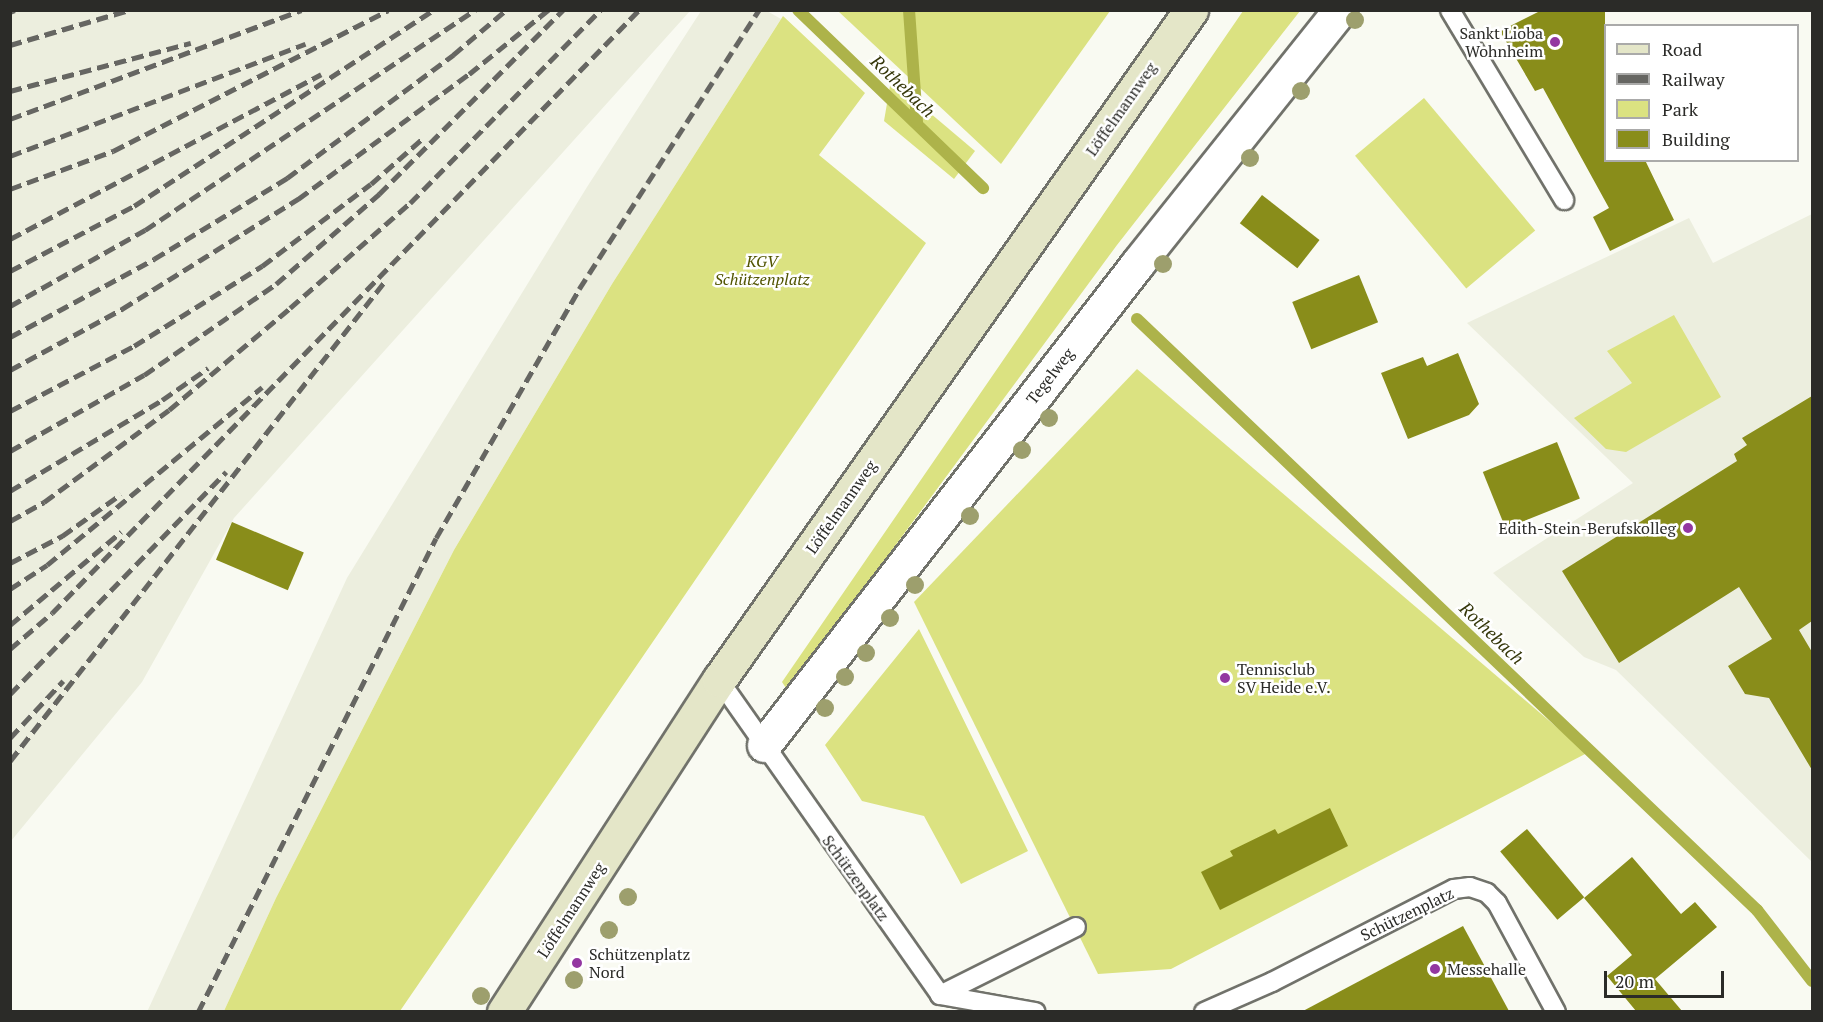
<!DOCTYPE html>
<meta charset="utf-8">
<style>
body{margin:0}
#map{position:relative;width:1823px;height:1022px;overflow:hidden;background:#f9faf2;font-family:"PT Serif",serif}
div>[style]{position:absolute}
.built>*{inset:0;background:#eceede}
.green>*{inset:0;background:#dbe281;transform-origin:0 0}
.stream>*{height:12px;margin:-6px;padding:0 6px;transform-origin:6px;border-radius:6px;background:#adb34a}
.building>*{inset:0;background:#898d1a;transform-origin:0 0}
.roads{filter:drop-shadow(2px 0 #71726b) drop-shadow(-2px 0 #71726b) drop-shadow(0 2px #71726b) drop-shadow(0 -2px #71726b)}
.lane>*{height:18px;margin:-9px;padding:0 9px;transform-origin:9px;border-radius:9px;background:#fff}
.street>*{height:33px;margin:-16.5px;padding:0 16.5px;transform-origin:16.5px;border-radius:16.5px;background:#fff}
.secondary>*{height:33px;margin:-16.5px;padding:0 16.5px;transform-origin:16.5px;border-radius:16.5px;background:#e4e6c8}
.rail>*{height:4.5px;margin-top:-2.25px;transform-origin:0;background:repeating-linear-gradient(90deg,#666662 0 12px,transparent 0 18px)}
.trees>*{width:18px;height:18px;margin:-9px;border-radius:50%;background:#9d9f6d}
.dots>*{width:16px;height:16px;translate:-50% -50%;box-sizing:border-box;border:3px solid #fff;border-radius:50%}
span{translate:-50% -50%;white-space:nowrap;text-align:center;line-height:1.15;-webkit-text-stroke:5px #fff;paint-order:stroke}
.poi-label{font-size:16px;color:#2b2b28}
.right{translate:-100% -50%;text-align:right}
.left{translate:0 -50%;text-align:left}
.street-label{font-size:16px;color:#2b2b28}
.park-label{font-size:16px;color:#515400;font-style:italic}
.water-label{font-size:18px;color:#35370a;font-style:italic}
.frame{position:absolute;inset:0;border:12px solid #2b2b28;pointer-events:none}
.legend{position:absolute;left:1604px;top:24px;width:195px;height:138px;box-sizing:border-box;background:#fff;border:2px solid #aaaaa9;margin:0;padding:8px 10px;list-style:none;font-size:18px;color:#2b2b28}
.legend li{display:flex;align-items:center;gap:12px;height:30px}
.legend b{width:30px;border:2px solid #aaaaa9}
.scale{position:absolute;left:1604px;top:971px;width:120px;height:27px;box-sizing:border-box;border:3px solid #2b2b28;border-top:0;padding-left:8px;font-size:18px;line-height:21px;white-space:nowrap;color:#2b2b28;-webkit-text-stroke:4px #fff;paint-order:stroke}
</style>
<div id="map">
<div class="built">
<i style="clip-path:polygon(11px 10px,690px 11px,234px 518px,142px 682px,11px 841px)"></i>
<i style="clip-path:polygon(701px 11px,767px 11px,781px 19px,612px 284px,454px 550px,276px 898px,224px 1011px,147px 1012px,347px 578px,587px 187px)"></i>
<i style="clip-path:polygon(1812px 214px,1812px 862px,1616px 670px,1584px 657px,1493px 573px,1633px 483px,1467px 323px,1689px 218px,1713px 263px)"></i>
</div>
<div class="green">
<i style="clip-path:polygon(838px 11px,1110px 11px,1001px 164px)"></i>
<i style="clip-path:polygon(1243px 11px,1300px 11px,1117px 245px,788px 691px,782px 682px)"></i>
<i style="clip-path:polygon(783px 16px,865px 93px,819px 155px,926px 243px,400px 1011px,224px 1011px,276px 898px,454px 550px,612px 284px)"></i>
<i style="clip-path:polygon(891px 80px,975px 151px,954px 179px,884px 121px)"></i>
<i style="left:1424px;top:98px;width:173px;height:90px;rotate:50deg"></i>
<i style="clip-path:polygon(1674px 315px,1721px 397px,1626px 452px,1606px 449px,1574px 418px,1632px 383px,1607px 351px)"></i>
<i style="clip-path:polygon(1137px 369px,1587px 753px,1171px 969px,1098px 974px,914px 602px)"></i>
<i style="clip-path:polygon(919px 629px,1028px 851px,961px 884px,924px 816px,862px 801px,825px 745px)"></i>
</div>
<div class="stream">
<i style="left:798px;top:10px;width:257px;rotate:43.9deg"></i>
<i style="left:909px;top:10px;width:112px;rotate:85.9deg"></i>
<i style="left:1137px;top:319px;width:857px;rotate:43.63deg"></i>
<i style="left:1757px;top:910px;width:90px;rotate:52.2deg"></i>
</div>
<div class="building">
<i style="clip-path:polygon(1542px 10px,1605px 10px,1605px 160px,1645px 160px,1674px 220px,1610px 251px,1593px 217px,1609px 208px,1543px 88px,1535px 91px,1500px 31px)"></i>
<i style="left:1262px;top:195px;width:73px;height:36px;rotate:38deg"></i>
<i style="left:1359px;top:275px;width:51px;height:72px;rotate:68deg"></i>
<i style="clip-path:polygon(1458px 353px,1479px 404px,1469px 415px,1408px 439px,1381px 373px,1423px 357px,1427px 366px)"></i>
<i style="clip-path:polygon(1812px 396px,1812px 621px,1799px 630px,1812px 652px,1812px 770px,1769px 698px,1745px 694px,1728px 666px,1772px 639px,1739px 587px,1619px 663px,1562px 571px,1737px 461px,1734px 454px,1747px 445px,1742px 438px)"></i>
<i style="left:1557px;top:442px;width:61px;height:80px;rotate:68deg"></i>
<i style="left:232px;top:522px;width:78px;height:41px;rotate:23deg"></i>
<i style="clip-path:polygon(1330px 808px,1348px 846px,1220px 910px,1201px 872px,1233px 856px,1230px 851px,1275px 829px,1278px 834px)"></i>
<i style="left:1527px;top:829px;width:89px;height:35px;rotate:50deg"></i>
<i style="clip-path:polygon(1632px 857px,1681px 914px,1695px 902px,1717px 927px,1655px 979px,1682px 1011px,1636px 1011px,1607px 976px,1632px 955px,1584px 898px)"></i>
<i style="clip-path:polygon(1463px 926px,1509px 1011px,1303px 1011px)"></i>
</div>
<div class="roads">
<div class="lane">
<i style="left:1450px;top:10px;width:222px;rotate:59deg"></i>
<i style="left:719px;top:680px;width:385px;rotate:54.9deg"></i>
<i style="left:940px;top:995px;width:97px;rotate:10.1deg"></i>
<i style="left:940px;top:995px;width:152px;rotate:-26.6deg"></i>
<i style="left:1204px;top:1012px;width:74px;rotate:-23.8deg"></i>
<i style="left:1272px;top:982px;width:204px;rotate:-27.1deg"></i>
<i style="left:1454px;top:889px;width:16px;rotate:-7deg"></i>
<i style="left:1470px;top:887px;width:18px;rotate:19deg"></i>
<i style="left:1487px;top:893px;width:14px;rotate:45deg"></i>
<i style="left:1497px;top:903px;width:124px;rotate:61.6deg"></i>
</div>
<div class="street">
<i style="left:764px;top:745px;width:610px;rotate:-52.19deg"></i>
<i style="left:1138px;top:263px;width:324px;rotate:-51.4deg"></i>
</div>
<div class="secondary">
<i style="left:504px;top:1012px;width:396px;rotate:-57.1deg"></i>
<i style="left:719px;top:680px;width:820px;rotate:-54.84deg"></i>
</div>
</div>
<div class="rail">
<i style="left:10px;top:12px;width:5px;rotate:-22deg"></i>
<i style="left:10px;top:45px;width:124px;rotate:-16.4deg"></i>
<i style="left:10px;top:91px;width:187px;rotate:-14.9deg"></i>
<i style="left:10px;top:119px;width:311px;rotate:-20.5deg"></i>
<i style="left:10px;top:156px;width:316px;rotate:-20.8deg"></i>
<i style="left:10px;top:189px;width:110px;rotate:-20.3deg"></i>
<i style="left:113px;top:151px;width:309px;rotate:-27.1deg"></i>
<i style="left:10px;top:239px;width:352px;rotate:-27.9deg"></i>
<i style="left:10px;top:271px;width:140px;rotate:-27.7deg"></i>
<i style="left:134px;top:206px;width:358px;rotate:-33.2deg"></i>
<i style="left:10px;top:306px;width:155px;rotate:-29.4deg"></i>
<i style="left:145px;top:230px;width:397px;rotate:-33.7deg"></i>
<i style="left:10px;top:337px;width:164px;rotate:-28.4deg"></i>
<i style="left:154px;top:259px;width:156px;rotate:-31.3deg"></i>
<i style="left:287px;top:178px;width:207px;rotate:-36.5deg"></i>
<i style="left:453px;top:55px;width:70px;rotate:-40.3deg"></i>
<i style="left:10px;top:370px;width:128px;rotate:-28.6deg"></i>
<i style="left:122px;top:309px;width:208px;rotate:-32deg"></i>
<i style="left:298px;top:199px;width:212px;rotate:-36.2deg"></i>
<i style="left:469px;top:74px;width:102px;rotate:-39deg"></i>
<i style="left:10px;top:411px;width:140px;rotate:-27.7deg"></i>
<i style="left:134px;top:346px;width:151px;rotate:-32deg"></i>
<i style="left:262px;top:266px;width:136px;rotate:-37deg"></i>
<i style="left:371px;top:184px;width:68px;rotate:-41.4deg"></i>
<i style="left:10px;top:451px;width:154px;rotate:-29.6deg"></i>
<i style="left:144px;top:375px;width:160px;rotate:-34.6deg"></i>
<i style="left:276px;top:284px;width:137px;rotate:-41.1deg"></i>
<i style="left:379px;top:194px;width:260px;rotate:-45deg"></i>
<i style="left:10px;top:491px;width:177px;rotate:-30.9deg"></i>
<i style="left:162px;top:400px;width:56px;rotate:-34.8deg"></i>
<i style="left:10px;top:521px;width:39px;rotate:-29deg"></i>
<i style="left:44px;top:502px;width:155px;rotate:-36.4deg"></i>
<i style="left:169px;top:410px;width:158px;rotate:-40.1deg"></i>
<i style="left:290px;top:308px;width:159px;rotate:-41.2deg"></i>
<i style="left:410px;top:203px;width:271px;rotate:-45.4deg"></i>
<i style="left:10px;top:563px;width:59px;rotate:-27.4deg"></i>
<i style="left:62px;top:536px;width:72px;rotate:-35.4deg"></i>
<i style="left:10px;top:589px;width:44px;rotate:-33deg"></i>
<i style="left:47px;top:565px;width:279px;rotate:-39.6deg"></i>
<i style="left:10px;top:625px;width:145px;rotate:-40deg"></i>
<i style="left:10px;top:649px;width:55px;rotate:-40.6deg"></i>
<i style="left:52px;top:613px;width:842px;rotate:-45.77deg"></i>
<i style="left:10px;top:694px;width:310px;rotate:-45.8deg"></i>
<i style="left:10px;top:738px;width:78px;rotate:-47.1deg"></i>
<i style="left:10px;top:761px;width:609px;rotate:-52deg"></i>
<i style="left:198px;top:1012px;width:530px;rotate:-63.34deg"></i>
<i style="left:436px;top:538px;width:287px;rotate:-60.1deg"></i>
<i style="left:579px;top:289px;width:332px;rotate:-57.2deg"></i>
</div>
<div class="trees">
<i style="left:1355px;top:20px"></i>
<i style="left:1301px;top:91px"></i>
<i style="left:1250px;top:158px"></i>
<i style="left:1163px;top:264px"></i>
<i style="left:1049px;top:418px"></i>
<i style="left:1022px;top:450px"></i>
<i style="left:970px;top:516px"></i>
<i style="left:915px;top:585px"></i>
<i style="left:890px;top:618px"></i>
<i style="left:866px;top:653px"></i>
<i style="left:845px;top:677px"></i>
<i style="left:825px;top:708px"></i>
<i style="left:628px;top:897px"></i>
<i style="left:609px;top:930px"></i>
<i style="left:574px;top:980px"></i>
<i style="left:481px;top:996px"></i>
</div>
<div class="dots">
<i style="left:1555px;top:42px;background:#9337a1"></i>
<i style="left:1688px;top:528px;background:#9337a1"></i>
<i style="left:1225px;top:678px;background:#9337a1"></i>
<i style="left:577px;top:963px;background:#9337a1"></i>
<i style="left:1435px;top:969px;background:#9337a1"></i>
</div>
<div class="poi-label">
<span class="right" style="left:1543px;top:42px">Sankt Lioba<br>Wohnheim</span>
<span class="right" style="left:1676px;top:528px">Edith-Stein-Berufskolleg</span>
<span class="left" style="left:1237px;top:678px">Tennisclub<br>SV Heide e.V.</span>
<span class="left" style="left:589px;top:963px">Schützenplatz<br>Nord</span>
<span class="left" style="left:1447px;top:969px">Messehalle</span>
</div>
<div class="street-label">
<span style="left:1121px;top:109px;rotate:-55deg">Löffelmannweg</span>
<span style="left:1050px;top:376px;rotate:-52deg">Tegelweg</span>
<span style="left:841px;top:507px;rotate:-55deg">Löffelmannweg</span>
<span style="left:856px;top:878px;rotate:54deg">Schützenplatz</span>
<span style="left:571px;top:910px;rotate:-57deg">Löffelmannweg</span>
<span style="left:1407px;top:914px;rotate:-26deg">Schützenplatz</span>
</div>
<div class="park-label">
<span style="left:762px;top:270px">KGV<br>Schützenplatz</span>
</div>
<div class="water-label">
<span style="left:903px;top:86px;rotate:44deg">Rothebach</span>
<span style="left:1492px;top:633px;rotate:44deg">Rothebach</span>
</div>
<div class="frame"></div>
<ul class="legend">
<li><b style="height:8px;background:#e4e6c8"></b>Road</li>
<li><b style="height:8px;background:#666662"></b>Railway</li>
<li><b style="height:16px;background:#dbe281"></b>Park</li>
<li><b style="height:16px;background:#898d1a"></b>Building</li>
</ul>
<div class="scale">20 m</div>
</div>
